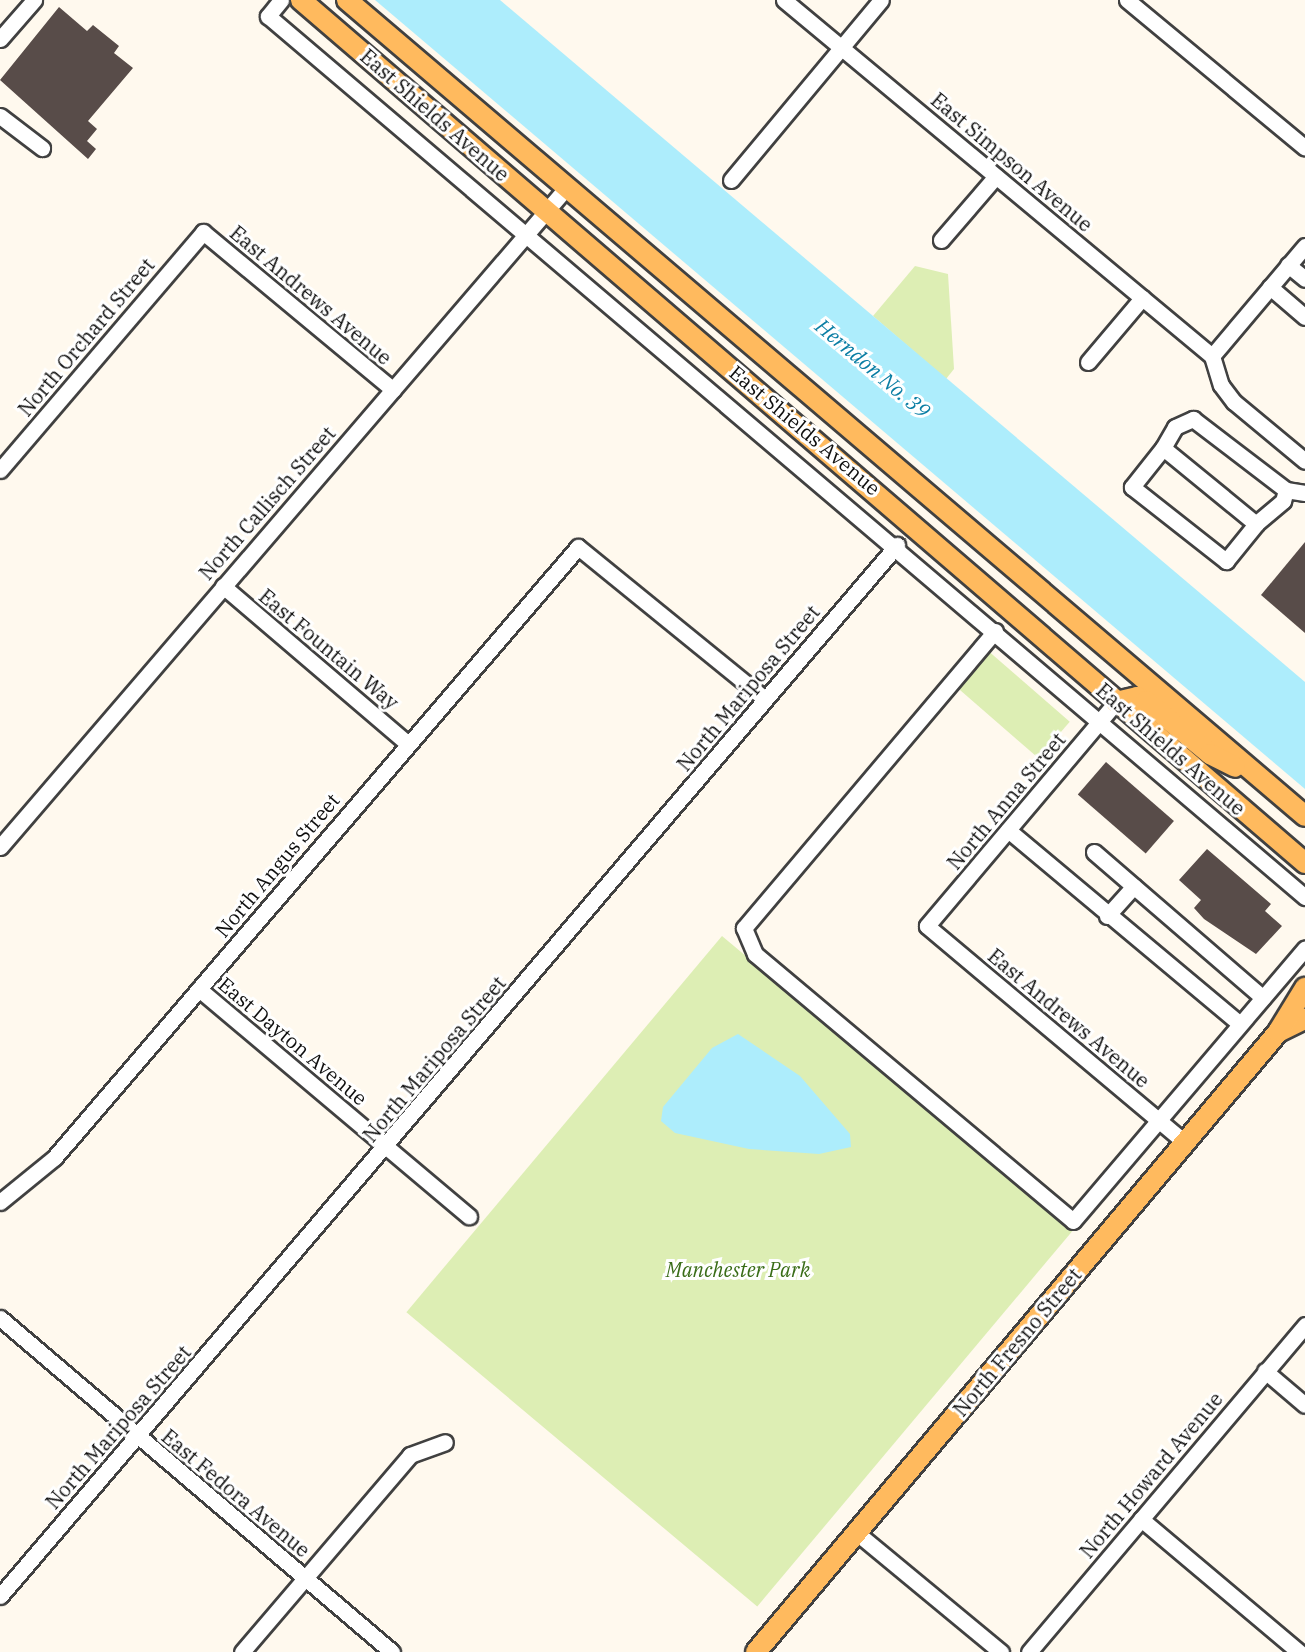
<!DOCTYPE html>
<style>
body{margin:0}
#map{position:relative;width:1305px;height:1652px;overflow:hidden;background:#fff9ee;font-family:"IBM Plex Serif",serif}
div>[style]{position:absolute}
.green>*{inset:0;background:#ddeeb4;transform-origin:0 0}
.water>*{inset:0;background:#adedfc}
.building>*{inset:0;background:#584c49;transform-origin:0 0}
.roads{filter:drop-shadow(2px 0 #414141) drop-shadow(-2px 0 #414141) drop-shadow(0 2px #414141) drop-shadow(0 -2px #414141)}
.minor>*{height:15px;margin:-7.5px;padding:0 7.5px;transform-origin:7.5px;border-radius:7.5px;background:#fff}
.major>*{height:20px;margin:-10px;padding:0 10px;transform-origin:10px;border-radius:10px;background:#ffba5e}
span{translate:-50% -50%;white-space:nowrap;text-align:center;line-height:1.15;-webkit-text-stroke:6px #fff;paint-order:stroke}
.street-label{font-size:20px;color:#0e0e0e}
.park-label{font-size:20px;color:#396c17;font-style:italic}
.water-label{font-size:21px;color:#0a7ea4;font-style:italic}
</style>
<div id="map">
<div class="green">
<i style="clip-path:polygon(915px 266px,948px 274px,954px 369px,946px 379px,873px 316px)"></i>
<i style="left:986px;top:649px;width:111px;height:48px;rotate:41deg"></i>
<i style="left:722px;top:936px;width:458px;height:491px;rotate:40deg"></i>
</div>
<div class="water">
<i style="clip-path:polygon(375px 0,500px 0,1305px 682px,1305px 789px)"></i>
<i style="clip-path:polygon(738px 1034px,800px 1076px,850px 1134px,851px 1147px,819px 1154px,749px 1149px,675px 1133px,661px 1121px,663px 1107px,712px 1048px)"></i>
</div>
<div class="building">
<i style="clip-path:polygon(59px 7px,87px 31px,93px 25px,119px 46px,114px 53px,133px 68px,88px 121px,97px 129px,87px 141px,96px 149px,88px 159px,0 80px)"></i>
<i style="clip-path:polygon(1305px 542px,1305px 633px,1261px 595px)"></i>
<i style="left:1106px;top:762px;width:90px;height:43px;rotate:41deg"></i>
<i style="clip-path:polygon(1207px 849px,1271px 904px,1265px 911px,1282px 926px,1256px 954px,1204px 919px,1194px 908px,1201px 900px,1179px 880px)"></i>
</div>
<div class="roads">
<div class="minor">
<i style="left:281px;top:0;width:21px;rotate:129deg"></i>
<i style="left:268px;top:16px;width:1361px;rotate:40.35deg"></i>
<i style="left:784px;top:0;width:557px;rotate:39.75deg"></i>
<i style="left:1127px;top:0;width:231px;rotate:39.7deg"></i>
<i style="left:0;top:39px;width:52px;rotate:-48.9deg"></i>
<i style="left:0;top:116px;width:53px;rotate:37.3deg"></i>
<i style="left:731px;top:180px;width:234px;rotate:-50.2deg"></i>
<i style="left:941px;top:240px;width:84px;rotate:-49.3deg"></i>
<i style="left:1288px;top:265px;width:22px;rotate:39deg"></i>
<i style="left:1270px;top:287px;width:46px;rotate:40.6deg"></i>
<i style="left:1212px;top:356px;width:30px;rotate:73deg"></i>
<i style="left:1221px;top:385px;width:21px;rotate:53deg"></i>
<i style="left:1234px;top:402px;width:92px;rotate:39.7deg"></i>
<i style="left:1212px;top:356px;width:144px;rotate:-49.8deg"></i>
<i style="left:1088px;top:362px;width:84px;rotate:-49.8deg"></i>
<i style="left:1163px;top:448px;width:50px;rotate:128.5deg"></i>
<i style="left:1132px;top:487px;width:120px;rotate:38.2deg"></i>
<i style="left:1226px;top:561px;width:48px;rotate:-51deg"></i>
<i style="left:0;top:470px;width:313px;rotate:-49.5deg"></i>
<i style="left:203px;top:232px;width:247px;rotate:39.7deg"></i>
<i style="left:1286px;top:490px;width:11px;rotate:105deg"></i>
<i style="left:1283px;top:501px;width:35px;rotate:140deg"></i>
<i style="left:1256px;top:524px;width:120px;rotate:-140.7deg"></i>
<i style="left:1163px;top:448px;width:24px;rotate:-60deg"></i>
<i style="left:1175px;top:427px;width:20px;rotate:-24deg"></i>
<i style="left:1193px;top:419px;width:117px;rotate:37.4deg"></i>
<i style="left:1286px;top:490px;width:19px;rotate:9deg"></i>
<i style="left:223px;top:586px;width:243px;rotate:40.5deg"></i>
<i style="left:995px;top:631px;width:389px;rotate:130.2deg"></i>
<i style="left:744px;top:928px;width:28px;rotate:67deg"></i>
<i style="left:755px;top:954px;width:415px;rotate:40deg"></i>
<i style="left:1073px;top:1221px;width:358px;rotate:-49.6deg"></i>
<i style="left:1116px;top:702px;width:293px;rotate:130.2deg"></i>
<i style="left:927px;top:926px;width:336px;rotate:40deg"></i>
<i style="left:1008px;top:830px;width:302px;rotate:39.9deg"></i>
<i style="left:0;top:847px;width:869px;rotate:-49.34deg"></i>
<i style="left:1094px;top:852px;width:223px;rotate:40.8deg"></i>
<i style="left:1107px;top:916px;width:40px;rotate:-48deg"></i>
<i style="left:199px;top:989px;width:353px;rotate:40.1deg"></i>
<i style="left:0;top:1202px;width:70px;rotate:-39.2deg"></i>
<i style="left:54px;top:1158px;width:805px;rotate:-49.38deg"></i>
<i style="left:578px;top:547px;width:241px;rotate:39.1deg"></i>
<i style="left:0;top:1318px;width:515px;rotate:40.43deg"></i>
<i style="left:1265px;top:1371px;width:52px;rotate:40.4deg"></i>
<i style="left:1141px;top:1519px;width:207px;rotate:40.1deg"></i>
<i style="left:857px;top:1533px;width:187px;rotate:39.6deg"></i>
<i style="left:0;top:1596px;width:1382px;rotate:-49.52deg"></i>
<i style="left:242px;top:1652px;width:259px;rotate:-49.5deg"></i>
<i style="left:410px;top:1455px;width:37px;rotate:-20deg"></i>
<i style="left:1029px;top:1652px;width:428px;rotate:-49.8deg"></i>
</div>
<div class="major">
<i style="left:301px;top:0;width:1324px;rotate:40.68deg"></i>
<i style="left:347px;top:0;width:1258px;rotate:40.42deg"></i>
<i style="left:1116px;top:702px;width:22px;rotate:-13deg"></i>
<i style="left:1137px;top:697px;width:10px;rotate:24deg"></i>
<i style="left:1146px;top:701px;width:83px;rotate:39.6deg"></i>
<i style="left:1210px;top:754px;width:28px;rotate:27deg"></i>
<i style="left:1278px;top:1032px;width:30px;rotate:-26deg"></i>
<i style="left:756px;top:1652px;width:810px;rotate:-49.9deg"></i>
<i style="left:1278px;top:1032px;width:52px;rotate:-58.5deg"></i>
</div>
</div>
<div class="street-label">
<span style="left:435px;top:115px;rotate:41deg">East Shields Avenue</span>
<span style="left:1012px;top:162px;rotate:40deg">East Simpson Avenue</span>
<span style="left:311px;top:295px;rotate:40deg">East Andrews Avenue</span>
<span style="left:86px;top:337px;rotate:-50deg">North Orchard Street</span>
<span style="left:805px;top:430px;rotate:40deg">East Shields Avenue</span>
<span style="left:267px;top:503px;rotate:-49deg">North Callisch Street</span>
<span style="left:329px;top:649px;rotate:40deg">East Fountain Way</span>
<span style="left:748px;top:688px;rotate:-50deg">North Mariposa Street</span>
<span style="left:1171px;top:749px;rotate:41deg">East Shields Avenue</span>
<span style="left:1006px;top:801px;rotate:-50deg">North Anna Street</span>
<span style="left:277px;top:865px;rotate:-50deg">North Angus Street</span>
<span style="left:1069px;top:1018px;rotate:40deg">East Andrews Avenue</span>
<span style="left:293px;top:1041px;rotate:40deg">East Dayton Avenue</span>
<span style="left:434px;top:1059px;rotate:-50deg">North Mariposa Street</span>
<span style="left:1017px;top:1342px;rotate:-50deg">North Fresno Street</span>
<span style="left:118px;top:1427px;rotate:-49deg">North Mariposa Street</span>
<span style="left:1151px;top:1475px;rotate:-50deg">North Howard Avenue</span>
<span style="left:236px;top:1493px;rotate:40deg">East Fedora Avenue</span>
</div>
<div class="park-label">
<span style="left:738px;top:1269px">Manchester Park</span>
</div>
<div class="water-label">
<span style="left:873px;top:368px;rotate:40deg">Herndon No. 39</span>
</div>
</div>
